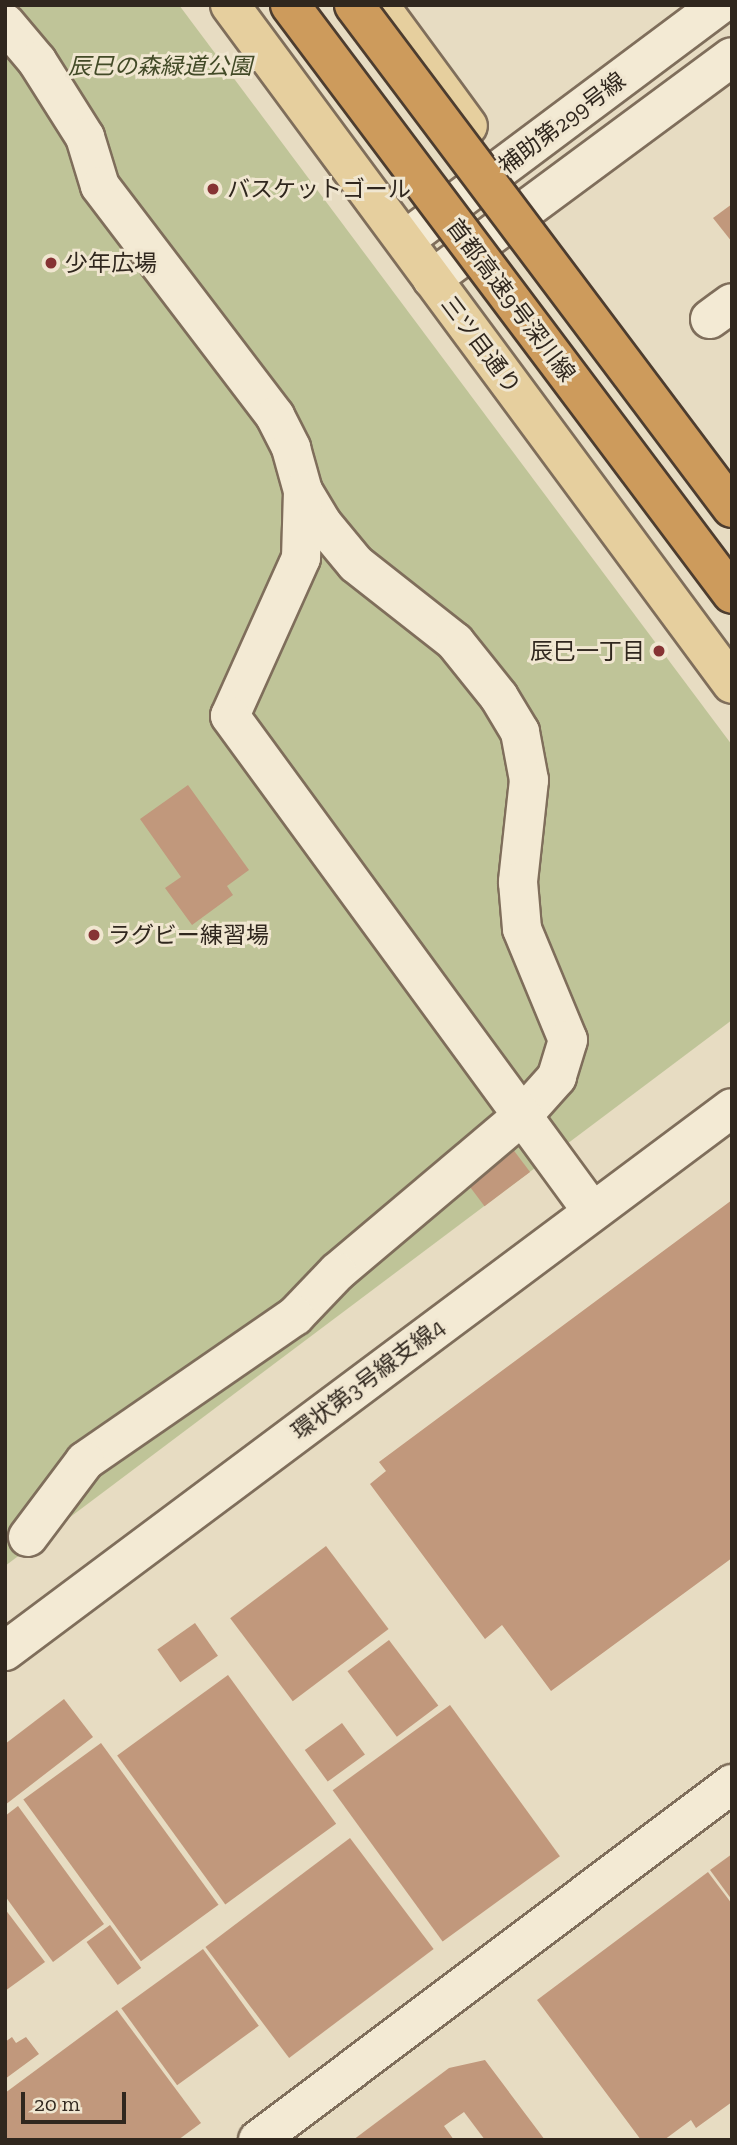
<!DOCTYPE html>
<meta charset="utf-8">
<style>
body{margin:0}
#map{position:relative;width:737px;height:2145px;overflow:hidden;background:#e7dcc2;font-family:"Zilla Slab","Noto Sans JP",serif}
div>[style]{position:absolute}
.green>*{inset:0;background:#bfc498}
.building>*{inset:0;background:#c1987c;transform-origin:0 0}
.roads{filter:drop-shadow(2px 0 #7f6e5b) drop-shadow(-2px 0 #7f6e5b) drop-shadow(0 2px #7f6e5b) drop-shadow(0 -2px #7f6e5b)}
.minor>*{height:38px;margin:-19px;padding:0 19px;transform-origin:19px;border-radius:19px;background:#f3ead4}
.major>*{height:38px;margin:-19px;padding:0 19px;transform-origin:19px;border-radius:19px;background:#e6cf9e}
.bridges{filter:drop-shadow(2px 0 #4d3d2f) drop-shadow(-2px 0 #4d3d2f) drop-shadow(0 2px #4d3d2f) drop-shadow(0 -2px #4d3d2f)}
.highway-bridge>*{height:38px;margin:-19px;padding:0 19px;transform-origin:19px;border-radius:19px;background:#cd9b5c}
.dots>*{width:19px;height:19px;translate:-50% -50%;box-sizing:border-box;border:4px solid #f0e6d0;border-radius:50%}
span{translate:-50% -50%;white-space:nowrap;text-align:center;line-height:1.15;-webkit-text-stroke:6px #f0e6d0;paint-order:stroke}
.park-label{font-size:23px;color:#424a27;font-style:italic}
.street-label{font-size:23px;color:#30271e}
.poi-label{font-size:23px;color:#30271e}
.left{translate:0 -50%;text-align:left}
.right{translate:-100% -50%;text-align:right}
.frame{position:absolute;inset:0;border:7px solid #30271e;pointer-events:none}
.scale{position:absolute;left:21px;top:2092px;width:105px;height:32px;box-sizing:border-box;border:4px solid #30271e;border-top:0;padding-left:9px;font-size:21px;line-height:24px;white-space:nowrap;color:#30271e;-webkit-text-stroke:5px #f0e6d0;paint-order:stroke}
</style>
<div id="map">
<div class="green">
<i style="clip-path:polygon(5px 5px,179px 5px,732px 745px,732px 1020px,5px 1566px)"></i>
</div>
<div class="building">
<i style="clip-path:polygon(732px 204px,732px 242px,713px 218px)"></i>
<i style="clip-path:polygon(188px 785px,249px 870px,227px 886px,233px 895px,192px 925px,165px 888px,181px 877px,140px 819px)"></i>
<i style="left:512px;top:1148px;width:30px;height:57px;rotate:53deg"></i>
<i style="clip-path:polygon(732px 1200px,732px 1558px,551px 1691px,502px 1625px,485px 1639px,370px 1484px,386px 1471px,379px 1462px)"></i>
<i style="left:326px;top:1546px;width:104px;height:120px;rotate:53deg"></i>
<i style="left:195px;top:1623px;width:40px;height:46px;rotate:55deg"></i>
<i style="left:389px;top:1640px;width:82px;height:52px;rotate:53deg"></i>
<i style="left:228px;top:1675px;width:184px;height:137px;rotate:54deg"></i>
<i style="clip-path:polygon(64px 1699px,93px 1737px,5px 1805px,5px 1744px)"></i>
<i style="left:450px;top:1705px;width:187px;height:145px;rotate:54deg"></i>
<i style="left:342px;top:1723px;width:39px;height:46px;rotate:54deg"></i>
<i style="left:101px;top:1743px;width:200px;height:96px;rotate:54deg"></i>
<i style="clip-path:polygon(18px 1806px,104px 1924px,53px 1962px,5px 1896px,5px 1816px)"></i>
<i style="left:350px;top:1838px;width:139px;height:181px;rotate:53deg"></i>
<i style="clip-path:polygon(732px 1854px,732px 1900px,710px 1870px)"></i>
<i style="clip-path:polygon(708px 1872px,732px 1904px,732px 2102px,696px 2128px,691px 2120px,664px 2140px,641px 2140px,537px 2000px)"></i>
<i style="clip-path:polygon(5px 1909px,45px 1962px,5px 1991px)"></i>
<i style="left:110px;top:1925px;width:53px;height:29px;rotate:54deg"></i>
<i style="left:203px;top:1949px;width:95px;height:101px;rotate:54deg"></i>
<i style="clip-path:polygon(117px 2010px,201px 2123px,178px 2140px,5px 2140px,5px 2093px)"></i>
<i style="clip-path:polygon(12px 2037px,16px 2043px,26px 2037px,39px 2054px,5px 2079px,5px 2042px)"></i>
<i style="clip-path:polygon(485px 2060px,545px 2140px,485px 2140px,464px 2112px,444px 2126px,454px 2140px,353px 2140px,449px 2068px)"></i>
</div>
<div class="roads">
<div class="minor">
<i style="left:5px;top:23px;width:50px;rotate:49.9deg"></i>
<i style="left:37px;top:61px;width:90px;rotate:57.7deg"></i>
<i style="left:85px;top:137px;width:51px;rotate:73deg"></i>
<i style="left:100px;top:186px;width:289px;rotate:52.7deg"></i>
<i style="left:275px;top:416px;width:36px;rotate:63deg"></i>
<i style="left:291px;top:448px;width:45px;rotate:74.4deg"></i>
<i style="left:303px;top:491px;width:37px;rotate:59deg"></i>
<i style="left:322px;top:523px;width:53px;rotate:50.3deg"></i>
<i style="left:356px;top:564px;width:126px;rotate:38.2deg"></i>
<i style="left:455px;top:642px;width:70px;rotate:51.3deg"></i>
<i style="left:499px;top:697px;width:41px;rotate:59deg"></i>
<i style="left:520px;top:732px;width:49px;rotate:79.4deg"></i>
<i style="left:529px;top:780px;width:103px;rotate:96.2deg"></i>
<i style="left:518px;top:882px;width:47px;rotate:85.1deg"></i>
<i style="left:522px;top:929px;width:120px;rotate:67.5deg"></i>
<i style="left:568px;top:1040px;width:39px;rotate:107deg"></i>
<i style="left:557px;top:1077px;width:51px;rotate:131.8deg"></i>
<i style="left:523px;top:1115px;width:243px;rotate:139.8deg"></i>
<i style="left:337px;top:1272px;width:61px;rotate:133.7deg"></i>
<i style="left:295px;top:1316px;width:255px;rotate:145.4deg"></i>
<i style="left:85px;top:1461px;width:95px;rotate:126.9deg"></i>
<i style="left:405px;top:240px;width:392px;rotate:-36.8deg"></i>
<i style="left:432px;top:279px;width:373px;rotate:-36.5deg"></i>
<i style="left:710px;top:319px;width:27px;rotate:-36deg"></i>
<i style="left:303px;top:491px;width:67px;rotate:91.7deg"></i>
<i style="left:301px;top:558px;width:173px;rotate:114.2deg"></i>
<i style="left:230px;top:716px;width:613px;rotate:53.82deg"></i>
<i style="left:5px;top:1651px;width:907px;rotate:-36.76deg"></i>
<i style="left:258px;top:2140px;width:593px;rotate:-36.91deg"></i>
</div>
<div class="major">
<i style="left:230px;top:5px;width:844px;rotate:53.52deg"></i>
<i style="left:379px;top:5px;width:150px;rotate:53.7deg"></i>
</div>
</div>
<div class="bridges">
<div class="highway-bridge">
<i style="left:290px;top:5px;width:736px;rotate:53.11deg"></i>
<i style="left:354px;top:5px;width:629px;rotate:53.08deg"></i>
</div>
</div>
<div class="dots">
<i style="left:213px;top:189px;background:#863334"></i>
<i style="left:51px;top:263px;background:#863334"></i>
<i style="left:659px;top:651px;background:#863334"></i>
<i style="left:94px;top:935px;background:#863334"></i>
</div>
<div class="park-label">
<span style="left:160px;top:66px">辰巳の森緑道公園</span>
</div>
<div class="street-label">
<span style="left:562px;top:123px;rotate:-37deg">補助第299号線</span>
<span style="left:511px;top:300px;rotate:53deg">首都高速9号深川線</span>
<span style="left:481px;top:345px;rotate:53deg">三ツ目通り</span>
<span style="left:368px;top:1379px;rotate:-37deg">環状第3号線支線4</span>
</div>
<div class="poi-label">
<span class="left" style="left:227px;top:189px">バスケットゴール</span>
<span class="left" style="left:65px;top:263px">少年広場</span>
<span class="right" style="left:645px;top:651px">辰巳一丁目</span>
<span class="left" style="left:108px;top:935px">ラグビー練習場</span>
</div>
<div class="frame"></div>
<div class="scale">20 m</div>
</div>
